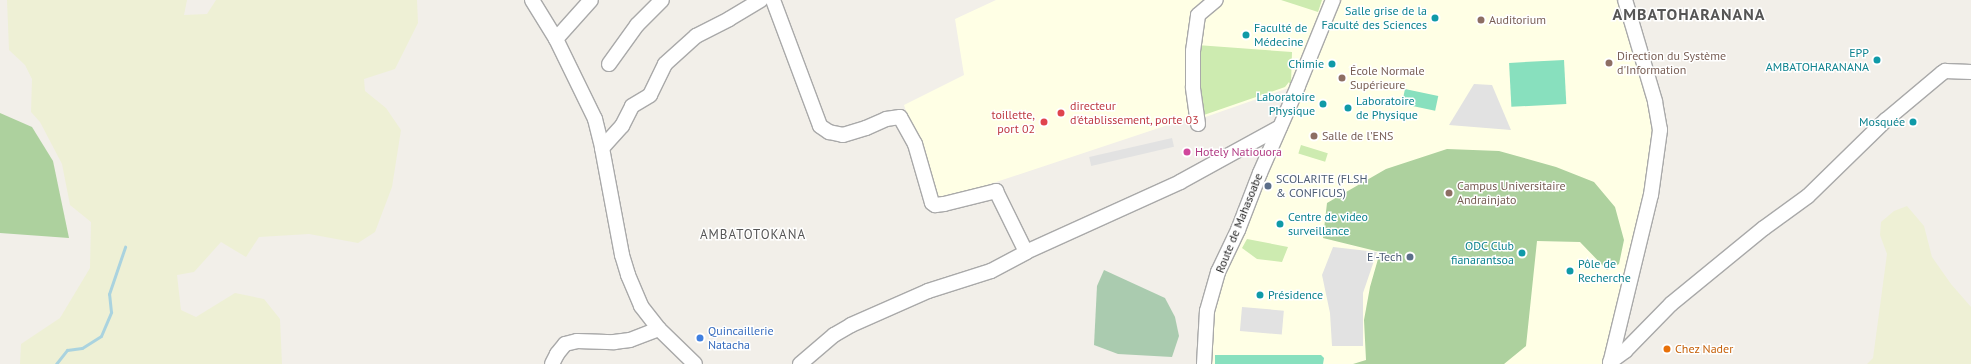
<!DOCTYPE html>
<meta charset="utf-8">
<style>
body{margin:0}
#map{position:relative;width:1971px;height:364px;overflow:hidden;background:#f2efe9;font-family:"PT Sans",sans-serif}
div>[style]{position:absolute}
.education>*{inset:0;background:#ffffe5}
.farmland>*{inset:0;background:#eef0d5}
.grass>*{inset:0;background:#cdebb0;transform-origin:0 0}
.forest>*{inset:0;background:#add19e}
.cemetery>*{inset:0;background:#aacbaf}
.pitch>*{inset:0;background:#88e0be;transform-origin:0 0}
.parking>*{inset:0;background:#e2e2e2;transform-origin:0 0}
.stream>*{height:3px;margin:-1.5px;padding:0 1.5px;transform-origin:1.5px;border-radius:1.5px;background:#aad3df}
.roads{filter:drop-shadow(1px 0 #a9a9a9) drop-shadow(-1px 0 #a9a9a9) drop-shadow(0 1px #a9a9a9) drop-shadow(0 -1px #a9a9a9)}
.minor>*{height:14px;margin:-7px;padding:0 7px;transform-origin:7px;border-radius:7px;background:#fff}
.dots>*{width:11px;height:11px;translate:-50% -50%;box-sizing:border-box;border:2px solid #fff;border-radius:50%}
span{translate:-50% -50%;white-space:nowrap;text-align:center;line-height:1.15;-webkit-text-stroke:3px #fff;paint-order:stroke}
.culture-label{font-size:12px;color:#0d838f}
.right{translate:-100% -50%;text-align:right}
.left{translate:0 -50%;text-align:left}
.education-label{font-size:12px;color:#785e54}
.health-label{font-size:12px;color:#be3a42}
.hotel-label{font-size:12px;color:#b23c85}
.service-label{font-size:12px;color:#4e5e75}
.street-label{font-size:12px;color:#222}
.shop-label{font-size:12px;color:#366cbe}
.food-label{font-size:12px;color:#c56008}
.neighbourhood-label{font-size:13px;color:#555;letter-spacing:1px}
.district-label{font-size:16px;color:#555;font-weight:700;letter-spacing:1px}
</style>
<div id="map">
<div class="education">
<i style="clip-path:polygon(996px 0,1622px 0,1652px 102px,1652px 154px,1615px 364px,1207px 364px,1210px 308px,1294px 86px,1194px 121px,1192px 117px,951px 197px,934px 198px,904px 105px,964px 75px,955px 19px)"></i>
</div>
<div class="farmland">
<i style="clip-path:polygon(7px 0,187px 0,184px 15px,207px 14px,216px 0,417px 0,418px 23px,395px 69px,364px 79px,365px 91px,386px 108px,401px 130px,392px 187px,375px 232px,358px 243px,309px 234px,259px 237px,246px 257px,221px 242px,194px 272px,177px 275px,181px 310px,196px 317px,235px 293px,264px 299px,280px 319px,282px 364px,20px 364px,21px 344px,60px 318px,90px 268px,91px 222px,70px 205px,62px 164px,40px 122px,31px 112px,32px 79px,25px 65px,9px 50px)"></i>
<i style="clip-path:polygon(1907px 206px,1924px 226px,1932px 257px,1951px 284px,1971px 307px,1971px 364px,1867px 364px,1873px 358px,1887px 254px,1880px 235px,1881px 222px,1894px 211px)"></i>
</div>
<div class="grass">
<i style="clip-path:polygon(1281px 0,1322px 0,1318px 12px)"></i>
<i style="clip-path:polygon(1197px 45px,1292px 52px,1291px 84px,1290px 85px,1289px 82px,1285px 87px,1201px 116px)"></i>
<i style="left:1301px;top:145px;width:28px;height:9px;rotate:17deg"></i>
<i style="clip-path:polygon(1247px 239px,1268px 243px,1288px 247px,1282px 262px,1257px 259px,1242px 248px)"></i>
</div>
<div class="forest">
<i style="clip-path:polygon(0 113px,32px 127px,53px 161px,69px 238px,0 233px)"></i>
<i style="clip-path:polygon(1447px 149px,1499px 151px,1556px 167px,1594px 182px,1615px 207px,1624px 240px,1619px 264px,1607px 270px,1580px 242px,1537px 241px,1526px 346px,1504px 364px,1353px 364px,1366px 360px,1364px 320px,1370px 287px,1380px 252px,1323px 238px,1327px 203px,1386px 169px)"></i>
</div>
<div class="cemetery">
<i style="clip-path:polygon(1104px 270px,1165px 298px,1175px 317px,1179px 336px,1172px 357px,1118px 354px,1094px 345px,1097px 286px)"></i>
</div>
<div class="pitch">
<i style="left:1564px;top:60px;width:44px;height:55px;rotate:87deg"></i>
<i style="left:1405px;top:89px;width:34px;height:15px;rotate:12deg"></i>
<i style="clip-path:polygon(1215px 355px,1321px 355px,1324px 358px,1323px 364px,1215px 364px)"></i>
</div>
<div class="parking">
<i style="clip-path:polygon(1474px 84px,1492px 85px,1511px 130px,1449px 125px)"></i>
<i style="left:1172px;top:138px;width:9px;height:85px;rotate:77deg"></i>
<i style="clip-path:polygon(1333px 247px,1377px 252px,1363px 293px,1363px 346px,1332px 346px,1330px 313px,1322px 275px)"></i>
<i style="left:1242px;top:307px;width:42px;height:24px;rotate:5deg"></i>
</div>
<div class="stream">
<i style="left:56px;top:364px;width:18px;rotate:-52deg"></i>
<i style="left:67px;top:350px;width:15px;rotate:-8deg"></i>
<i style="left:82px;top:348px;width:22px;rotate:-32deg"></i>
<i style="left:101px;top:336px;width:26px;rotate:-67deg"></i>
<i style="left:111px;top:312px;width:18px;rotate:-96deg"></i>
<i style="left:109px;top:294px;width:50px;rotate:-71.2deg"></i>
</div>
<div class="roads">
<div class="minor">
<i style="left:532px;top:0;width:46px;rotate:58.4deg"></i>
<i style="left:556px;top:39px;width:89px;rotate:64deg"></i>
<i style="left:595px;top:119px;width:30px;rotate:76deg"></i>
<i style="left:602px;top:148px;width:109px;rotate:79.4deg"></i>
<i style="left:622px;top:255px;width:21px;rotate:73deg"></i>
<i style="left:628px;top:275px;width:34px;rotate:67deg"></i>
<i style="left:641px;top:306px;width:29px;rotate:52deg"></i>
<i style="left:659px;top:329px;width:50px;rotate:44.2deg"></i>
<i style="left:773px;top:0;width:134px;rotate:69.5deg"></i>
<i style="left:820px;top:126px;width:11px;rotate:34deg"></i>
<i style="left:829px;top:132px;width:14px;rotate:12deg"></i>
<i style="left:843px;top:135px;width:24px;rotate:-17deg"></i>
<i style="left:866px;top:128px;width:22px;rotate:-24deg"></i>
<i style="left:886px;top:119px;width:14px;rotate:-8deg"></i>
<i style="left:900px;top:117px;width:31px;rotate:61deg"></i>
<i style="left:915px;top:144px;width:61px;rotate:73.9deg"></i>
<i style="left:932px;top:203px;width:4px;rotate:34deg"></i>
<i style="left:935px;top:205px;width:9px;rotate:-6deg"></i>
<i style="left:944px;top:204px;width:54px;rotate:-14deg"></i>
<i style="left:996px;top:191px;width:68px;rotate:63.8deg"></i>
<i style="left:556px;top:39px;width:52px;rotate:-48.1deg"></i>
<i style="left:609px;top:64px;width:48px;rotate:-54.3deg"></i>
<i style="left:637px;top:25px;width:35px;rotate:-45deg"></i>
<i style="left:1198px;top:124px;width:37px;rotate:-98deg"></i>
<i style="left:1193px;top:87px;width:36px;rotate:-90deg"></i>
<i style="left:1193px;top:51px;width:36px;rotate:-82deg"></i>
<i style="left:1198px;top:15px;width:23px;rotate:-40deg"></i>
<i style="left:602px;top:148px;width:30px;rotate:-48deg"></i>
<i style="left:622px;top:126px;width:22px;rotate:-63deg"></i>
<i style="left:632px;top:106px;width:21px;rotate:-31deg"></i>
<i style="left:650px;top:95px;width:34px;rotate:-64deg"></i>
<i style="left:665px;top:64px;width:42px;rotate:-42.1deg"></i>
<i style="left:696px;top:36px;width:37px;rotate:-27deg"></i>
<i style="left:729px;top:19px;width:37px;rotate:-31deg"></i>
<i style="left:1610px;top:362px;width:19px;rotate:-36deg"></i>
<i style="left:1625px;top:351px;width:66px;rotate:-45.6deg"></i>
<i style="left:1671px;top:304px;width:120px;rotate:-39.3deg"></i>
<i style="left:1764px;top:228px;width:54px;rotate:-36deg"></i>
<i style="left:1808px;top:196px;width:109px;rotate:-44.3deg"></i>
<i style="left:1886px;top:120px;width:73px;rotate:-40deg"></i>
<i style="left:1942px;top:73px;width:4px;rotate:-34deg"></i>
<i style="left:1945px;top:71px;width:26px;rotate:2deg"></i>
<i style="left:552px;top:364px;width:11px;rotate:-63deg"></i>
<i style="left:557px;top:354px;width:13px;rotate:-51deg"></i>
<i style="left:565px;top:344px;width:12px;rotate:-14deg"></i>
<i style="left:577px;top:341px;width:37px;rotate:2deg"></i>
<i style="left:614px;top:342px;width:16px;rotate:-7deg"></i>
<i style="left:630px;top:340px;width:31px;rotate:-21deg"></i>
<i style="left:800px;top:364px;width:45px;rotate:-40.5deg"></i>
<i style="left:834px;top:335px;width:20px;rotate:-30deg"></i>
<i style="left:851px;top:325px;width:84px;rotate:-23.8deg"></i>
<i style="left:928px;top:291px;width:66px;rotate:-17.6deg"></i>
<i style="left:991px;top:271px;width:40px;rotate:-28deg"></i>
<i style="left:1026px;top:252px;width:169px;rotate:-24.4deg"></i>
<i style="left:1180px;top:182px;width:114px;rotate:-28.8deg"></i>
<i style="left:1204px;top:364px;width:53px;rotate:-86.8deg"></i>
<i style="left:1207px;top:311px;width:41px;rotate:-74.2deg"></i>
<i style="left:1218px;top:272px;width:47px;rotate:-64.5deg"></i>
<i style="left:1238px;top:230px;width:61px;rotate:-68.9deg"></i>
<i style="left:1260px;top:173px;width:95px;rotate:-66.4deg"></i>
<i style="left:1298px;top:86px;width:93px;rotate:-67.9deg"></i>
<i style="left:1610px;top:364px;width:174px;rotate:-76.4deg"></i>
<i style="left:1651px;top:195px;width:66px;rotate:-82.1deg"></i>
<i style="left:1660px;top:130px;width:29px;rotate:-100deg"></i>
<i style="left:1655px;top:101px;width:105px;rotate:-106.5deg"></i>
</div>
</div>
<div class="dots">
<i style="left:1435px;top:18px;background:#0f9aa8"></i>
<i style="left:1481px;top:20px;background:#8d6e63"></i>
<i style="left:1246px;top:35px;background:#0f9aa8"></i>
<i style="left:1877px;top:60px;background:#0f9aa8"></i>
<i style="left:1609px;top:63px;background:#8d6e63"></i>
<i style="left:1332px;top:64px;background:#0f9aa8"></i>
<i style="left:1342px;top:78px;background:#8d6e63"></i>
<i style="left:1323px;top:104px;background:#0f9aa8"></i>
<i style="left:1348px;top:108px;background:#0f9aa8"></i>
<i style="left:1061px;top:113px;background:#e0444e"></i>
<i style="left:1044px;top:122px;background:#e0444e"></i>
<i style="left:1913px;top:122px;background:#0f9aa8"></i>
<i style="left:1314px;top:136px;background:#8d6e63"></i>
<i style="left:1187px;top:152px;background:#d1479c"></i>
<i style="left:1268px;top:186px;background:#5c6f8a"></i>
<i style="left:1449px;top:193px;background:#8d6e63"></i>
<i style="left:1280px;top:224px;background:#0f9aa8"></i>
<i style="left:1522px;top:253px;background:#0f9aa8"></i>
<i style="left:1410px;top:257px;background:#5c6f8a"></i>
<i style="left:1570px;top:271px;background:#0f9aa8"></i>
<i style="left:1260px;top:295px;background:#0f9aa8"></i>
<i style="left:700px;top:338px;background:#3f7fe0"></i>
<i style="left:1667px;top:349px;background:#e8710a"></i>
</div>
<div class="culture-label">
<span class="right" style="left:1427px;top:18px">Salle grise de la<br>Faculté des Sciences</span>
<span class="left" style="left:1254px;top:35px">Faculté de<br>Médecine</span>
<span class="right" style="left:1869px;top:60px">EPP<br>AMBATOHARANANA</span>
<span class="right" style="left:1324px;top:64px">Chimie</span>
<span class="right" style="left:1315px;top:104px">Laboratoire<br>Physique</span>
<span class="left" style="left:1356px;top:108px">Laboratoire<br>de Physique</span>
<span class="right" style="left:1905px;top:122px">Mosquée</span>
<span class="left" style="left:1288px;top:224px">Centre de video<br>surveillance</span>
<span class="right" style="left:1514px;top:253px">ODC Club<br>fianarantsoa</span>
<span class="left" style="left:1578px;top:271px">Pôle de<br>Recherche</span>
<span class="left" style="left:1268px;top:295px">Présidence</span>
</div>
<div class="education-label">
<span class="left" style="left:1489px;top:20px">Auditorium</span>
<span class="left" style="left:1617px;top:63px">Direction du Système<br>d'Information</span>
<span class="left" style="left:1350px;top:78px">École Normale<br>Supérieure</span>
<span class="left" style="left:1322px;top:136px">Salle de l'ENS</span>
<span class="left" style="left:1457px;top:193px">Campus Universitaire<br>Andrainjato</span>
</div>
<div class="health-label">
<span class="left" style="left:1070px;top:113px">directeur<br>d'établissement, porte 03</span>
<span class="right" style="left:1035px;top:122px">toillette,<br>port 02</span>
</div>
<div class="hotel-label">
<span class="left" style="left:1195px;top:152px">Hotely Natiouora</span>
</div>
<div class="service-label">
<span class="left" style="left:1276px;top:186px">SCOLARITE (FLSH<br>&amp; CONFICUS)</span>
<span class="right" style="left:1402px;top:257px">E -Tech</span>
</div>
<div class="street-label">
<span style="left:1239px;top:223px;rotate:-68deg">Route de Mahasoabe</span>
</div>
<div class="shop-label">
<span class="left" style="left:708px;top:338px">Quincaillerie<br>Natacha</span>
</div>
<div class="food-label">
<span class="left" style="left:1675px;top:349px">Chez Nader</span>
</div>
<div class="neighbourhood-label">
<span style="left:753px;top:235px">AMBATOTOKANA</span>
</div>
<div class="district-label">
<span style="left:1689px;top:14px">AMBATOHARANANA</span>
</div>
</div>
